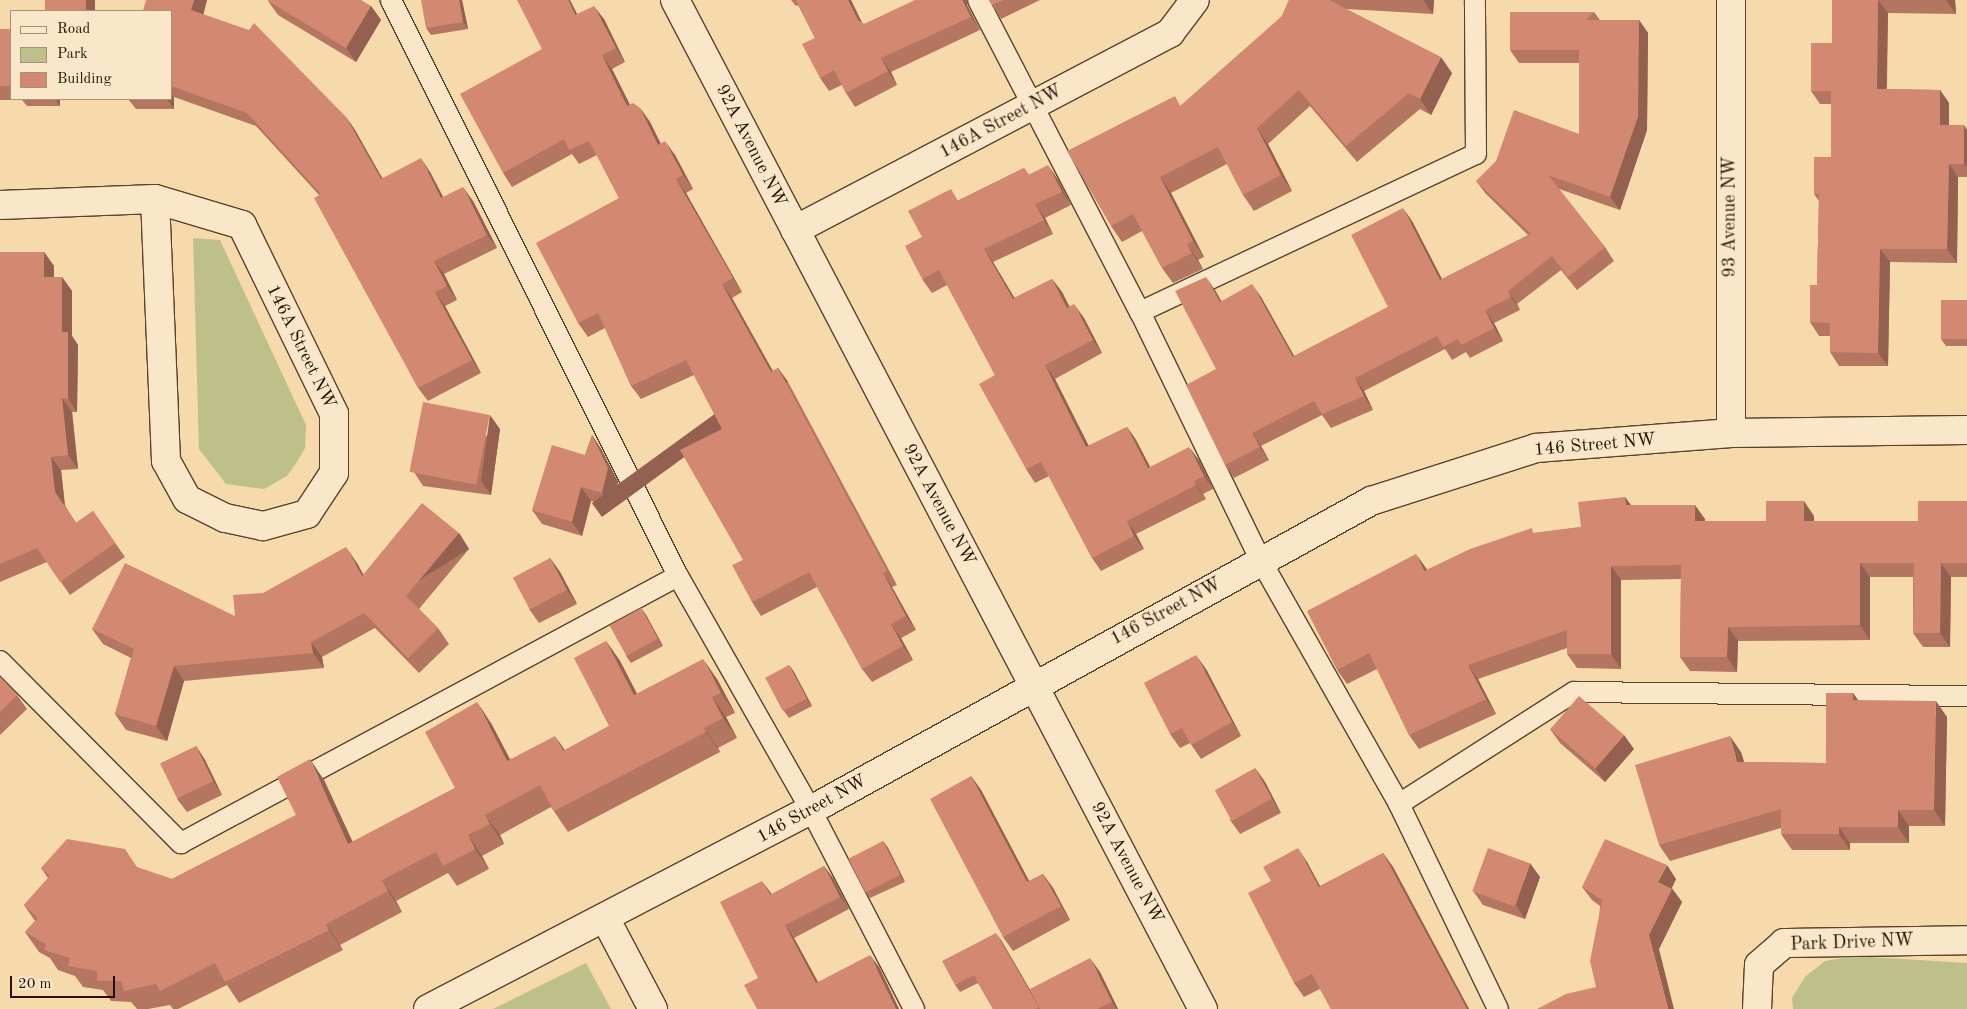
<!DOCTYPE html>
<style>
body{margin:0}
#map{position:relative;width:1967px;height:1009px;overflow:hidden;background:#f7daac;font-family:"Old Standard TT",serif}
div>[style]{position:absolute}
.green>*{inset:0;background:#bdc089}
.roads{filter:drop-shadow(1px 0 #5a422c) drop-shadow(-1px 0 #5a422c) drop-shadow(0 1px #5a422c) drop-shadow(0 -1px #5a422c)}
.lane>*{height:20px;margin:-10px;padding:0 10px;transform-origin:10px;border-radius:10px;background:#fae7c9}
.street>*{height:28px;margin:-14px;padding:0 14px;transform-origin:14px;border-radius:14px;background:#fae7c9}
.secondary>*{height:28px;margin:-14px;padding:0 14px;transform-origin:14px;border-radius:14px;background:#fae7c9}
.wall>*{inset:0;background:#b57661}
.shaded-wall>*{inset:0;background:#94604f;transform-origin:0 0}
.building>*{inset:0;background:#d38971;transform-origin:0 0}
span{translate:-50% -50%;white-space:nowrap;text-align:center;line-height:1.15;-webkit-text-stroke:4px #fae7c9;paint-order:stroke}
.street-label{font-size:18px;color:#261001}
.legend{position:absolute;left:10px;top:10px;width:162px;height:90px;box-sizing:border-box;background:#fae7c9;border:1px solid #a59179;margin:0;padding:6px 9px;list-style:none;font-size:15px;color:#261001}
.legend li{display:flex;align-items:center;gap:10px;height:25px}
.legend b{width:25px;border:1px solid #a59179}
.scale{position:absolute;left:10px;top:976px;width:105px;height:22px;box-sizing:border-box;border:2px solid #261001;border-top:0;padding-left:6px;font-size:15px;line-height:18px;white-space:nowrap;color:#261001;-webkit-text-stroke:4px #fae7c9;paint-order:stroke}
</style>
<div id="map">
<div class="green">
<i style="clip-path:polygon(193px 238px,220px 240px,306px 425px,305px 448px,297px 462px,287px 476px,264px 489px,226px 484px,199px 449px)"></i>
<i style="clip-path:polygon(1855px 956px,1967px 963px,1967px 1009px,1793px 1009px,1792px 998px,1805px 977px,1825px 961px)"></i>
<i style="clip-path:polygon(586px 963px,611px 1009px,493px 1009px)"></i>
</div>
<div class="roads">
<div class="lane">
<i style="left:978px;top:0;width:352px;rotate:62.6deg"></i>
<i style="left:1140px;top:312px;width:277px;rotate:64.1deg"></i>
<i style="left:1261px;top:561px;width:279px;rotate:60.4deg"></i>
<i style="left:1140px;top:312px;width:371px;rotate:-25.2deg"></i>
<i style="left:1476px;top:154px;width:154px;rotate:-90.4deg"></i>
<i style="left:678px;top:576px;width:269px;rotate:60.4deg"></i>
<i style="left:811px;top:810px;width:224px;rotate:62.6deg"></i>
<i style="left:0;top:661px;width:257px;rotate:45.2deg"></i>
<i style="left:181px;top:843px;width:564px;rotate:-28.25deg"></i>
<i style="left:678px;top:576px;width:644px;rotate:-116.49deg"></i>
<i style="left:1498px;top:1009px;width:228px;rotate:-115.8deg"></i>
<i style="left:1399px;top:804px;width:208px;rotate:-32.6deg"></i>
<i style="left:1574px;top:692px;width:393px;rotate:0.6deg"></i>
</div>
<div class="street">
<i style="left:675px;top:0;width:1139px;rotate:62.38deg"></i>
<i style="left:1731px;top:0;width:433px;rotate:90deg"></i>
<i style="left:0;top:205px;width:155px;rotate:-2.2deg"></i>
<i style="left:155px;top:199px;width:91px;rotate:16.6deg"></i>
<i style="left:242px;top:225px;width:210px;rotate:64deg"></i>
<i style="left:334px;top:414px;width:59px;rotate:90deg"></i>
<i style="left:334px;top:473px;width:49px;rotate:123.4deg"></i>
<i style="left:307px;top:514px;width:46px;rotate:164.7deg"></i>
<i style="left:263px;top:526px;width:39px;rotate:-168deg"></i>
<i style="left:225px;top:518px;width:42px;rotate:-153.4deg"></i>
<i style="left:187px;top:499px;width:43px;rotate:-118.9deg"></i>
<i style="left:166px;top:461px;width:262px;rotate:-92.4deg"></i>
<i style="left:795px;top:230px;width:424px;rotate:-27.7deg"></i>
<i style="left:1170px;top:33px;width:41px;rotate:-52.9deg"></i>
<i style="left:605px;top:918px;width:103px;rotate:62.2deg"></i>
<i style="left:1757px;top:1009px;width:44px;rotate:-87.4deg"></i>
<i style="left:1759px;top:965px;width:33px;rotate:-41deg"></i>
<i style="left:1784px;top:943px;width:183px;rotate:-0.9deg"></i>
</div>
<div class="secondary">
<i style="left:428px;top:1009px;width:432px;rotate:-27.5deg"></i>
<i style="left:811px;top:810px;width:640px;rotate:-28.89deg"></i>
<i style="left:1371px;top:501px;width:173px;rotate:-17.8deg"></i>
<i style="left:1536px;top:448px;width:196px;rotate:-4.4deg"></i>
<i style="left:1731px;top:433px;width:236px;rotate:-0.7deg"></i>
</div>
</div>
<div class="wall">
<i style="clip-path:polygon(207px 0,203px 14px,346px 117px,355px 130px,382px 178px,430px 172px,443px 197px,473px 201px,497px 248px,444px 274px,457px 300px,445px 306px,481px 373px,428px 401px,418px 388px,319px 195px,256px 126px,174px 97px,174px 109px,136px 109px,128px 99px,171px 99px,171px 11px)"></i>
<i style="clip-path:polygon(462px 0,468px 29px,431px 35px,426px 28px)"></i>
<i style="clip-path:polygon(791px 0,851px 0,862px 23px,864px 24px,967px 5px,980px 30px,891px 72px,897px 85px,855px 107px,846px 93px,842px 85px,829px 91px,820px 78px,815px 38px,798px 5px,796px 6px)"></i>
<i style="clip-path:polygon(989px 0,1040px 0,1001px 19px)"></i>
<i style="clip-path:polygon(1289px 0,1434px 0,1433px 14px,1346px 9px,1452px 73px,1431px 115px,1420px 109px,1357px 162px,1310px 106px,1268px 144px,1292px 191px,1254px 211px,1243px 195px,1227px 164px,1171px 193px,1204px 257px,1198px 260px,1203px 269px,1173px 283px,1162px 268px,1142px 231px,1122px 242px,1111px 226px,1282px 16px)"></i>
<i style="clip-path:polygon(1832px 0,1955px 0,1956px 14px,1888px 13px,1887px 89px,1940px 90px,1949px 103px,1949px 125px,1967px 130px,1967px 177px,1958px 177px,1957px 263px,1890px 262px,1888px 366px,1839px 366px,1830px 352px,1830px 336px,1819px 336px,1810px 322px,1817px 285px,1819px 201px,1814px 194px,1831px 157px,1831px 104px,1820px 104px,1811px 91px,1832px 43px)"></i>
<i style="clip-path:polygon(268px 1px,371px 6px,381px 20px,356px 62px,278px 15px)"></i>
<i style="clip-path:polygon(1594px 12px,1600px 20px,1639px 20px,1648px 33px,1647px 130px,1620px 210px,1559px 189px,1605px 247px,1614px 261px,1577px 290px,1561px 270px,1517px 304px,1520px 310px,1494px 323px,1503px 341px,1470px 358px,1466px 352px,1452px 360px,1445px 349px,1364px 391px,1373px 410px,1331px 428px,1322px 415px,1261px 446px,1269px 460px,1234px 478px,1225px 465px,1216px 369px,1215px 290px,1221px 301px,1261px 297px,1294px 356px,1388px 307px,1412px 221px,1442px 279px,1528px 235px,1486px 194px,1476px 181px,1579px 134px,1579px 63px,1519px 63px,1510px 50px)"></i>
<i style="clip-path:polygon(577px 14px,604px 19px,625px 62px,612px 69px,630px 105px,640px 108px,650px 122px,661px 144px,675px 155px,693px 189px,686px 193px,742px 292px,732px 298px,773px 371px,778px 368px,788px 382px,897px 585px,892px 587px,916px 630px,901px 638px,913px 660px,872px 682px,862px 669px,817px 587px,761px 616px,752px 602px,743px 560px,722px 429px,694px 375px,641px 399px,631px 386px,605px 328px,588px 337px,578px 323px,619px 198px,597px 155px,579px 164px,572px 154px,512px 187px,503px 173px,542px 49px)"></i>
<i style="clip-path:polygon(0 29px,11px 29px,11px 99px,60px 99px,60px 106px,27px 106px,22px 100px,0 100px)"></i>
<i style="clip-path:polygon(1024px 168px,1029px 175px,1057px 178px,1071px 205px,1045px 218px,1053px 234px,993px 262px,1014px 298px,1052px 279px,1062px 292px,1069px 307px,1084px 318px,1102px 353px,1055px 379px,1088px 446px,1127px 427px,1136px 440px,1150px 467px,1199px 460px,1213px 489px,1203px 494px,1206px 499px,1136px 534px,1144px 549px,1101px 571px,1092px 558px,1049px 476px,1035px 483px,1026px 469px,995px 375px,947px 285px,932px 293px,922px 279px,922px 237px,959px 200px)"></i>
<i style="clip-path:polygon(0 252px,44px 252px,54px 266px,54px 277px,62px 277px,72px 291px,72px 336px,78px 345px,77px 412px,72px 412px,78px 469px,61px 470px,65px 506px,76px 523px,93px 511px,125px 557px,70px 595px,47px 562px,0 582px)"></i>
<i style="clip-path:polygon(1967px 300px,1967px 346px,1946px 346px,1941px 339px)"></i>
<i style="clip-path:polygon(500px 429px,491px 495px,423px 486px,414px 472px)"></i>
<i style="clip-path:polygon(592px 435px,601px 449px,618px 482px,611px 507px,591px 501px,582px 536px,542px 524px,532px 510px,585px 455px)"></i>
<i style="clip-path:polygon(1625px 497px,1631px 505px,1705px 519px,1705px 521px,1766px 521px,1814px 516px,1814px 521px,1918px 521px,1967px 501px,1967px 577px,1951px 577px,1950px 647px,1923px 647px,1913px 633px,1913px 577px,1870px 577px,1870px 640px,1738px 641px,1737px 672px,1690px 671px,1680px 657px,1681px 579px,1621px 580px,1621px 669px,1577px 668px,1567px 654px,1567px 648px,1478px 679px,1496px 714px,1419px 749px,1409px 735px,1377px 669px,1347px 684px,1337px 670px,1426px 568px,1427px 570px,1535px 533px,1581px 527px)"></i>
<i style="clip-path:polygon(459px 533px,469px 549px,419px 609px,438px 628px,449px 644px,419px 673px,375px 628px,322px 657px,324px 668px,184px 681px,167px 741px,126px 730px,115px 714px,131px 658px,103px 644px,92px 629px,235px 616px,263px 593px,357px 563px,363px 574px)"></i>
<i style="clip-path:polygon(550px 558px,560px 572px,577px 604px,539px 623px,529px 609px)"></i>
<i style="clip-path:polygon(641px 608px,646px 615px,663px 646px,631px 663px,626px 656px)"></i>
<i style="clip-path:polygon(606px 641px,620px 661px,637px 694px,717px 679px,735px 713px,726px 717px,737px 738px,718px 748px,720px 752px,568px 832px,551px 807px,500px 835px,504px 844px,482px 856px,489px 869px,457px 886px,448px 873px,396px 901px,402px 912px,340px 945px,343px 950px,239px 1003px,227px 985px,178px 1009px,173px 1009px,170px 1005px,148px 1009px,137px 1009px,131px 1002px,111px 1001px,103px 990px,83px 987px,75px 976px,58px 970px,50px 958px,39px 952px,25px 932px,35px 921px,24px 905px,48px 878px,41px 868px,138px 868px,172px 879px,296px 815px,324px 780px,352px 842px,455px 788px,491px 723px,510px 759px,565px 750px,609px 726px)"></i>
<i style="clip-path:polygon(789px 665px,794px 672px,812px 706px,789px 718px,784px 711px)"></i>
<i style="clip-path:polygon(1206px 669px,1241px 736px,1201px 759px,1190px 743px,1180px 748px,1170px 734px)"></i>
<i style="clip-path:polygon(0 677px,17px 695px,27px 709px,0 735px)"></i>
<i style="clip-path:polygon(1853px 693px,1858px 700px,1947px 717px,1945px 826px,1909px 826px,1909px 843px,1850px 843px,1850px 850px,1792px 850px,1781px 834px,1781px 828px,1670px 861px,1659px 845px,1741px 752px,1744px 762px,1826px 763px)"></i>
<i style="clip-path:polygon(1550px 729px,1634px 749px,1605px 782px,1560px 743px)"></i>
<i style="clip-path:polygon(196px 746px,205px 760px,222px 795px,187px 812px,177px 799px)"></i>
<i style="clip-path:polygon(1255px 768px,1265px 782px,1281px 813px,1240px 834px,1230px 820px)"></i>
<i style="clip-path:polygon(971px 776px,981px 790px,1029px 881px,1043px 874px,1053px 888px,1070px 920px,1013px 951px,1003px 937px)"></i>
<i style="clip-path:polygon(883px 841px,888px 848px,905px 882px,870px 898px,865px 891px)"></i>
<i style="clip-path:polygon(1383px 853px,1393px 867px,1469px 1009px,1331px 1009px,1320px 989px,1304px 997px,1294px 983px,1271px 881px,1307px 862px,1320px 886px)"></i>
<i style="clip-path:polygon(824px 866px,833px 878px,849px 909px,794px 938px,818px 982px,879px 967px,899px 1009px,758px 978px,772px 894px)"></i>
<i style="clip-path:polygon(1540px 877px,1525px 919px,1483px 905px,1473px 891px)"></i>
<i style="clip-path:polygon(1676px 879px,1672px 888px,1682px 902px,1659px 949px,1596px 987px,1600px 906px,1592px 900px,1582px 887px)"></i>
<i style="clip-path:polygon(1001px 940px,1036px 1000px,1100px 972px,1118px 1009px,993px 1009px,978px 983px,960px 992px,955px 985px)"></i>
</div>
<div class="shaded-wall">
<i style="left:86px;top:0;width:9px;height:11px"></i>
<i style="clip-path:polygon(194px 0,207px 0,201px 24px,191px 10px)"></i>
<i style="clip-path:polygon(459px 0,462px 0,468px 29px,463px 22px)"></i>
<i style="clip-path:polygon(568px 0,570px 0,585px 29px,575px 15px)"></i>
<i style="clip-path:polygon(848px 0,851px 0,867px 33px,858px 20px)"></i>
<i style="clip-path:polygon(962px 0,968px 0,967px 5px,980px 30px,971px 17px)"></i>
<i style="clip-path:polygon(1423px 0,1434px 0,1433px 14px)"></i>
<i style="clip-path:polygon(1878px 0,1888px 13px,1886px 103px,1877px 89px)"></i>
<i style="clip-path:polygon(1946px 0,1955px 0,1956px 14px)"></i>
<i style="clip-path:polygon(371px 6px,381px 20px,356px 62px,346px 48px)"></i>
<i style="clip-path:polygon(594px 6px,604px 19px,625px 62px,616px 48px)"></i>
<i style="clip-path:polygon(1639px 20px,1648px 33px,1647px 130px,1620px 210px,1610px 197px)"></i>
<i style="clip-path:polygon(602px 55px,612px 69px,637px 119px,627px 106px)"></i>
<i style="clip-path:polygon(1441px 57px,1452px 73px,1431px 115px,1420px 99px)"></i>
<i style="clip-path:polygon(881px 58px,891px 72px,897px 85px,888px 71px)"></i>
<i style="clip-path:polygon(1940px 90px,1949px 103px,1949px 139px,1940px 125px)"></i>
<i style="clip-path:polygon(171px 93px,174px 97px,174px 109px,167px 99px,171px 99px)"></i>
<i style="clip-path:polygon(55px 99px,60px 99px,60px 106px)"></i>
<i style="clip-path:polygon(640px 108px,650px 122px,668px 159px,658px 145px)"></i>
<i style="clip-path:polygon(346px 117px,355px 130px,390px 192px,381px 179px)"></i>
<i style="clip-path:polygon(1964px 125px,1967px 130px,1967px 168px,1964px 164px)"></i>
<i style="clip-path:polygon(1257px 128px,1268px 144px,1292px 191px,1281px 175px)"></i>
<i style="clip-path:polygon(665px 141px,675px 155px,693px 189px,683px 175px)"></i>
<i style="clip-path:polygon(421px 158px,430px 172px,451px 212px,441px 198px)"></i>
<i style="clip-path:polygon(1949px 164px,1958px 177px,1957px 263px,1947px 249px)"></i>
<i style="clip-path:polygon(1048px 165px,1057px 178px,1071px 205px,1062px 192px)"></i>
<i style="clip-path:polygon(1160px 177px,1171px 193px,1204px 257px,1193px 241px)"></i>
<i style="clip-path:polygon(676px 179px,686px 193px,742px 292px,733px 278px)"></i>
<i style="clip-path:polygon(463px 187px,473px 201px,497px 248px,487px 235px)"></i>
<i style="clip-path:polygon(1035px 204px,1045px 218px,1053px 234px,1044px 220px)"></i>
<i style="clip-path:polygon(1403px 208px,1412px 221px,1449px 293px,1440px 280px)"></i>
<i style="clip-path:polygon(1187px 244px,1198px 260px,1203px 269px,1192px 253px)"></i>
<i style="clip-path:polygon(984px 249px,993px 262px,1023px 312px,1013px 299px)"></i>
<i style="clip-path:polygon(1880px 249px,1890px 262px,1888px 366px,1878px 353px)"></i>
<i style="clip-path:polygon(44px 252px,54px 266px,54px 291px,44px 277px)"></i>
<i style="clip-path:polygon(434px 261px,444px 274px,457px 300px,447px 286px)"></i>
<i style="clip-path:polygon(62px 277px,72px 291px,72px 336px,78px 345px,77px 412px,68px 398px,62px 332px)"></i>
<i style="clip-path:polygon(1206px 277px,1215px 290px,1229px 315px,1220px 302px)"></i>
<i style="clip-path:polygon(1052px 279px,1062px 292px,1077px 321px,1067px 308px)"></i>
<i style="clip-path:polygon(722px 284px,732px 298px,781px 386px,771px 372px)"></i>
<i style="clip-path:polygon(1252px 284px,1261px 297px,1302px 370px,1293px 357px)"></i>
<i style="clip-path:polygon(1508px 291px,1517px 304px,1520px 310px,1511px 297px)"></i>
<i style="clip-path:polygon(435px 292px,445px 306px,481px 373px,472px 360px)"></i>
<i style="clip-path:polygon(1074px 304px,1084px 318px,1102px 353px,1093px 340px)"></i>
<i style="clip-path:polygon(1485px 310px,1494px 323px,1503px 341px,1494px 328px)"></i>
<i style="clip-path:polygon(1045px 365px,1055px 379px,1096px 460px,1086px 447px)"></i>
<i style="left:778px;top:368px;width:17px;height:230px;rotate:54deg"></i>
<i style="clip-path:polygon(1355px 378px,1364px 391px,1373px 410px,1364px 396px)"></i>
<i style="clip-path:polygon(62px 398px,72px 412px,78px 469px,68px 455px)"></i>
<i style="clip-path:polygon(490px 415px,500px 429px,491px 495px,481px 481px)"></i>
<i style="clip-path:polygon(1127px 427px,1136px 440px,1158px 482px,1148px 468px)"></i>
<i style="clip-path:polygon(1252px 433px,1261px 446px,1269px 460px,1260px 447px)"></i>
<i style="clip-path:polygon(592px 435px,601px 449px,618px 482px,611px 507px,602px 493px)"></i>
<i style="clip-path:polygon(1189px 447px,1199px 460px,1213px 489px,1204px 476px)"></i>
<i style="clip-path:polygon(51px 457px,61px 470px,65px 506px,85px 537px,55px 492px)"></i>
<i style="clip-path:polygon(1194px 481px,1203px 494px,1206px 499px,1196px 485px)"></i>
<i style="clip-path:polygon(581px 487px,591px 501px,582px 536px,572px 522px)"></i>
<i style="clip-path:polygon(1625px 497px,1635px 511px,1626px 505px)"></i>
<i style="clip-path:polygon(1804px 501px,1814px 516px,1814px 535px,1804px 521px)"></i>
<i style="clip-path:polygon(1695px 505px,1705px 519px,1705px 535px,1695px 521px)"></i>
<i style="clip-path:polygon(1127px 521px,1136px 534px,1144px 549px,1134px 536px)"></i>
<i style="left:459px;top:533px;width:19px;height:82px;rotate:58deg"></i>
<i style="clip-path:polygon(346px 547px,357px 563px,372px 591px,362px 576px)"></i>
<i style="clip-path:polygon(1416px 554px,1426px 568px,1434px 585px,1424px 571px)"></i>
<i style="clip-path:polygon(550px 558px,560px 572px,577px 604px,567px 590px)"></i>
<i style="clip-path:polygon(1860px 563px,1870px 577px,1870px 640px,1860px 625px)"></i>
<i style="clip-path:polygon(1941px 563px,1951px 577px,1950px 647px,1940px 633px)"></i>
<i style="clip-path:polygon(1611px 566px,1621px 580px,1621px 669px,1611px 654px)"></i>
<i style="clip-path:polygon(883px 573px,892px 587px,916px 630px,906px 616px)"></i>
<i style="clip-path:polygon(641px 608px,646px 615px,663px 646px,658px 639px)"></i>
<i style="clip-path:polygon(891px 624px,901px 638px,913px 660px,903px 646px)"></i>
<i style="clip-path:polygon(1728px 627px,1738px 641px,1737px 672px,1727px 657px)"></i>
<i style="clip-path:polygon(606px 641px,620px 661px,648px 715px,634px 695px)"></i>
<i style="clip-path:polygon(311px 642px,322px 657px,324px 668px,313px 653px)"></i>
<i style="clip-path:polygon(1196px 655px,1206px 669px,1241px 736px,1232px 722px)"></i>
<i style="clip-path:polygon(703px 659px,717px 679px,735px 713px,721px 693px)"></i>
<i style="clip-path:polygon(789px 665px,794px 672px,812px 706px,807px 699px)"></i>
<i style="clip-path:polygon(1468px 665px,1478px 679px,1496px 714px,1486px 699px)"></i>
<i style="clip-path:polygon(174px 666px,184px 681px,167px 741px,156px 726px)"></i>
<i style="clip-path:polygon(1853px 693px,1864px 709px,1853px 700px)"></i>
<i style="clip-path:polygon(712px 697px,726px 717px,737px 738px,723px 718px)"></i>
<i style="clip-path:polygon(1936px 701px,1947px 717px,1945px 826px,1934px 810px)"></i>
<i style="clip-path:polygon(477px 702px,491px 723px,521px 781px,507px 761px)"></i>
<i style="clip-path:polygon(704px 728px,718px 748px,720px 752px,706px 732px)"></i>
<i style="clip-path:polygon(1624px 735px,1634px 749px,1605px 782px,1595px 768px)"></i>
<i style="clip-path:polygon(555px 736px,569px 756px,563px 751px)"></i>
<i style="clip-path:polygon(1730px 736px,1741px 752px,1749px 778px,1737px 762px)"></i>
<i style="clip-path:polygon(196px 746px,205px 760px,222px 795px,213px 781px)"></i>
<i style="clip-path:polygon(310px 759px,324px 780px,363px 864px,348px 844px)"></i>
<i style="clip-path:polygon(1255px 768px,1265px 782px,1281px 813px,1272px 799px)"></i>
<i style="clip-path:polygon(971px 776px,981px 790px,1037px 896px,1027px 882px)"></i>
<i style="clip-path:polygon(1898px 810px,1909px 826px,1909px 843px,1898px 827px)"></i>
<i style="clip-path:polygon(485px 815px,500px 835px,504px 844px,490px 824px)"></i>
<i style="clip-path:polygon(1839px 827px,1850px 843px,1850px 850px,1839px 834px)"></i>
<i style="clip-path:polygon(468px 835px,482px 856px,489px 869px,475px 849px)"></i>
<i style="clip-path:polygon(883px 841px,888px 848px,905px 882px,900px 875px)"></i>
<i style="clip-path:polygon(1298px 848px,1307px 862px,1328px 901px,1319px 887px)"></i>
<i style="clip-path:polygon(1383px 853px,1393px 867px,1469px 1009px,1467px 1009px)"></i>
<i style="clip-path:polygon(1530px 863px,1540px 877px,1525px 919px,1516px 905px)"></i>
<i style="clip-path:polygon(1667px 865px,1676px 879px,1668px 895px,1658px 882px)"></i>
<i style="clip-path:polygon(824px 866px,833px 878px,849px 909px,840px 897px)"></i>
<i style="clip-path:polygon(1043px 874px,1053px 888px,1070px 920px,1061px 906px)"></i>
<i style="clip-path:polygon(382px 880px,396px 901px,402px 912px,388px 891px)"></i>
<i style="clip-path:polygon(762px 881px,771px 893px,778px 908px,770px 895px)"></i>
<i style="clip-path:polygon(1672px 889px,1682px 902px,1659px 949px,1674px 1009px,1668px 1009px,1649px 935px)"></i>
<i style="clip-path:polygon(326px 924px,340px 945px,343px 950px,329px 930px)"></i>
<i style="clip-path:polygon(785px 925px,794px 938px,825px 995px,816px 983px)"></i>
<i style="clip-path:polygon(996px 933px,1001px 940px,1041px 1009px,1040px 1009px)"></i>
<i style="clip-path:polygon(870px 955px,879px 967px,899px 1009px,896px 1009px)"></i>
<i style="clip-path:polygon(1090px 958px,1100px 972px,1118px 1009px,1117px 1009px,1112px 1002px)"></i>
</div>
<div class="building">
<i style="left:45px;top:0;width:41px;height:11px"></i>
<i style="clip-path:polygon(146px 0,194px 0,191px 10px,249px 30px,254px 23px,346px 117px,381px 179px,421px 158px,441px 198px,463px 187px,487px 235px,434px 261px,447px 286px,435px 292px,472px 360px,418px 388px,314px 198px,321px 194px,247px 113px,171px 86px,171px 11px,143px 11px)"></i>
<i style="clip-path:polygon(268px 0,361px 0,371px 6px,346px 48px,268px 1px)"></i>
<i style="clip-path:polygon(421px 0,459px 0,463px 22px,426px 28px)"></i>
<i style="clip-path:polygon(517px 0,568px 0,575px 15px,594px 6px,616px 48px,602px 55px,627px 106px,633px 103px,640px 108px,658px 145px,665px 141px,683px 175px,676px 179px,733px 278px,722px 284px,771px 372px,778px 368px,887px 571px,883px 573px,906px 616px,891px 624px,903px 646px,862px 669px,809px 572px,752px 602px,732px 565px,743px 560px,680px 450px,722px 429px,686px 360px,631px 386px,598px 313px,578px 323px,536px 243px,619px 198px,589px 141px,569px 150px,564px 139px,503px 173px,460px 94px,542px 49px)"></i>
<i style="clip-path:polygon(796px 0,848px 0,858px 20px,864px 24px,915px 0,962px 0,971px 17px,881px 58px,888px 71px,846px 93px,834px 70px,820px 78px,802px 44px,815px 38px)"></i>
<i style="clip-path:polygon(989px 0,1003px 0,992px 5px)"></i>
<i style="clip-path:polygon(1289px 0,1329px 0,1441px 57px,1420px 99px,1409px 93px,1346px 146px,1299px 90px,1257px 128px,1281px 175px,1243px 195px,1218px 147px,1160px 177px,1193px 241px,1187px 244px,1192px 253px,1162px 268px,1133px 214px,1111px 226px,1067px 151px,1175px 96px,1180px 106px,1282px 16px)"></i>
<i style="clip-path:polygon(1832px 0,1878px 0,1877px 89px,1940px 90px,1940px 125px,1964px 125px,1964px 164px,1949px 164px,1947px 249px,1880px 249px,1878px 353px,1830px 352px,1830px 323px,1810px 322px,1810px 285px,1817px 285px,1819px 194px,1814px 194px,1814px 157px,1831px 157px,1831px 91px,1811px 91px,1811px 43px,1832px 43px)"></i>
<i style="clip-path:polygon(1510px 12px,1594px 12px,1586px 20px,1639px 20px,1638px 117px,1610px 197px,1548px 175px,1605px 247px,1568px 277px,1552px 256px,1508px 291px,1511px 297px,1485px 310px,1494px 328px,1461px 345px,1458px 339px,1443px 347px,1437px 336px,1355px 378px,1364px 396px,1322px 414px,1314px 401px,1252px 433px,1260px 447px,1225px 465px,1186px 385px,1216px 369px,1175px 291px,1206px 277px,1220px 302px,1252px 284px,1293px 357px,1388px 307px,1351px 235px,1403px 208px,1440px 280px,1531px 234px,1476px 181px,1496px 161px,1514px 110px,1579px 134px,1579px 50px,1510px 50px)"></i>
<i style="left:0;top:29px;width:11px;height:57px"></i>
<i style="clip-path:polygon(1048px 165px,1062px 192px,1035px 204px,1044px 220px,984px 249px,1013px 299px,1052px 279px,1067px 308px,1074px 304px,1093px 340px,1045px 365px,1086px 447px,1127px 427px,1148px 468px,1189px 447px,1204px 476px,1194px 481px,1196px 485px,1127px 521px,1134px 536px,1092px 558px,1041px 462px,1026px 469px,979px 384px,995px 375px,939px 270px,922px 279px,905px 246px,922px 237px,908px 211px,951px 189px,958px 201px,1024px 168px,1028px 175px)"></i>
<i style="clip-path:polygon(0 252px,44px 252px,44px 277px,62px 277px,62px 332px,68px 332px,68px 398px,62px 398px,68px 455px,51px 457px,55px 492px,76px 523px,93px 511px,115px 543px,60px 582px,37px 548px,0 564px)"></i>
<i style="left:1941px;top:300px;width:26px;height:39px"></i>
<i style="left:423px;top:402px;width:68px;height:71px;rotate:11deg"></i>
<i style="clip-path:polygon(592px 435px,608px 468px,602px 493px,581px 487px,572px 522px,532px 510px,552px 445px,585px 455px)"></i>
<i style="clip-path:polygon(1625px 497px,1626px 505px,1695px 505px,1695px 521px,1766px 521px,1766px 501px,1804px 501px,1804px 521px,1918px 521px,1918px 501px,1967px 501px,1967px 563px,1941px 563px,1940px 633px,1913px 633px,1914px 563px,1860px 563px,1860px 625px,1728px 627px,1727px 657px,1680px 657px,1681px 565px,1611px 566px,1611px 654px,1567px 654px,1567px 630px,1468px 665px,1486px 699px,1409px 735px,1369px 653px,1337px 670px,1307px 611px,1416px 554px,1424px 571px,1470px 549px,1532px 528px,1533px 533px,1581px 527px,1578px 502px)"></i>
<i style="clip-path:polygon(422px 503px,459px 533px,406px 596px,438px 628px,408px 658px,364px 613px,311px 642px,313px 653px,174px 666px,156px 726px,115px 714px,134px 649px,92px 629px,125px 563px,235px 616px,233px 595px,263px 593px,346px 547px,362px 576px)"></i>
<i style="left:550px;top:558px;width:36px;height:42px;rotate:62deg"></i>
<i style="left:641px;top:608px;width:35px;height:36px;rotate:61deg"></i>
<i style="clip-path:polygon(606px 641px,634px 695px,703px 659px,721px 693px,712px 697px,723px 718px,704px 728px,706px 732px,554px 811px,540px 785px,485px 815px,490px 824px,468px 835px,475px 849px,443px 866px,436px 852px,382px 880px,388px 891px,326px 924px,329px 930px,225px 982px,215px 963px,160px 991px,156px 984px,124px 991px,121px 981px,97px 981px,97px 971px,68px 966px,70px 958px,44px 950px,46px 944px,25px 932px,38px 918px,24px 905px,50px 876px,41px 868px,67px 839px,125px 849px,137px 867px,172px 879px,296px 815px,277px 777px,310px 759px,348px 844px,455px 788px,425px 732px,477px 702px,507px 761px,555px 736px,563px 751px,609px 726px,574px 658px)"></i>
<i style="clip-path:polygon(1196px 655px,1232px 722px,1191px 745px,1182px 728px,1170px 734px,1144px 683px)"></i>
<i style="left:789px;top:665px;width:38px;height:27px;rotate:62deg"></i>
<i style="clip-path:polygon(0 677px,17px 695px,0 712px)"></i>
<i style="clip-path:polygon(1826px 693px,1853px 693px,1853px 700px,1936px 701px,1934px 810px,1898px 810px,1898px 827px,1839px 827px,1839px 834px,1781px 834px,1781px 809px,1659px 845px,1635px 765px,1730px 736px,1737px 762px,1826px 763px)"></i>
<i style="left:1579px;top:696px;width:60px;height:44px;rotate:41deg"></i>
<i style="left:196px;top:746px;width:39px;height:40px;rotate:64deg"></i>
<i style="left:1255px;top:768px;width:35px;height:46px;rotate:61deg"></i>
<i style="clip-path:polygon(971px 776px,1027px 882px,1043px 874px,1061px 906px,1003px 937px,930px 799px)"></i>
<i style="clip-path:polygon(1605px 839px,1667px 865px,1658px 882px,1672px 889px,1649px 935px,1668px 1009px,1537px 1009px,1566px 994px,1596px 987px,1590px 961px,1602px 900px,1582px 887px)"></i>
<i style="left:883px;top:841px;width:38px;height:39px;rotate:63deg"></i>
<i style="clip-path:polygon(1298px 848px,1319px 887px,1383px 853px,1467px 1009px,1331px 1009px,1312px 974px,1294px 983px,1248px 893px,1271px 881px,1263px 867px)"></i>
<i style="left:1488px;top:848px;width:45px;height:46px;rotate:20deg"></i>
<i style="clip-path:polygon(824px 866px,840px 897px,785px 925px,816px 983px,870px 955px,896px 1009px,757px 1009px,744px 985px,758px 978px,720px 902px,762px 881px,770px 895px)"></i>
<i style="clip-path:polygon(996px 933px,1039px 1007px,1035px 1009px,993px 1009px,974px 975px,955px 985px,942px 961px)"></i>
<i style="clip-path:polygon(1090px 958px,1112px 1002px,1097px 1009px,1040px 1009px,1030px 989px)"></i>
</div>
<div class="street-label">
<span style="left:1001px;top:122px;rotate:-28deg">146A Street NW</span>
<span style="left:751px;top:146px;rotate:63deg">92A Avenue NW</span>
<span style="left:1730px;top:217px;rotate:-90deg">93 Avenue NW</span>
<span style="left:301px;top:347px;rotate:64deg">146A Street NW</span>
<span style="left:1595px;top:445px;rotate:-5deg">146 Street NW</span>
<span style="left:939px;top:505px;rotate:62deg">92A Avenue NW</span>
<span style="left:1166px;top:612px;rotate:-28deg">146 Street NW</span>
<span style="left:812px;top:809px;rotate:-29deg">146 Street NW</span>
<span style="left:1127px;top:863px;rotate:62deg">92A Avenue NW</span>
<span style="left:1852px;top:943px;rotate:-2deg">Park Drive NW</span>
</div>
<ul class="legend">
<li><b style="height:6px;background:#fae7c9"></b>Road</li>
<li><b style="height:14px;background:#bdc089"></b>Park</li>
<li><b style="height:14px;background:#d38971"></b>Building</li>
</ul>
<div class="scale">20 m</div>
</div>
